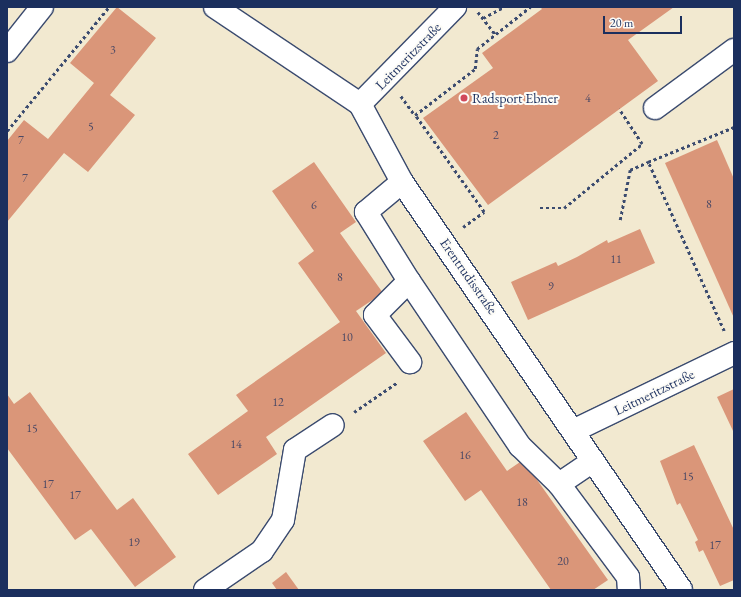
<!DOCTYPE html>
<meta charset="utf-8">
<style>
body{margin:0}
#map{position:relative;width:741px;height:597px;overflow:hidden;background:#f2e9d0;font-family:"EB Garamond",serif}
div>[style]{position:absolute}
.building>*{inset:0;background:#da9679}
.path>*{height:2.5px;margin-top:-1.25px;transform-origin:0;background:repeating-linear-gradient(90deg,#3b4b6f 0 3px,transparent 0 6px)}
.roads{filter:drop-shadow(1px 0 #3b4b6f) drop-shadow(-1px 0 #3b4b6f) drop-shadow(0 1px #3b4b6f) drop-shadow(0 -1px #3b4b6f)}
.minor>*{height:22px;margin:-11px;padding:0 11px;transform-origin:11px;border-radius:11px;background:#fff}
.dots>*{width:11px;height:11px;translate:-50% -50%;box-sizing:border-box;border:2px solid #fdfcf7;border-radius:50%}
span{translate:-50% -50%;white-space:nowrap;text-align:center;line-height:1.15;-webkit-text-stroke:4px #fdfcf7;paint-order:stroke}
.number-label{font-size:12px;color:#4b4965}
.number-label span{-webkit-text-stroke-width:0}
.street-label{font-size:14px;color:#1b2f5e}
.poi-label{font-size:14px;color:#1b2f5e}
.left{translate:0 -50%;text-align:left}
.frame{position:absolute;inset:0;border:8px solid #1b2f5e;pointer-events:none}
.scale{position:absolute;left:603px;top:16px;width:79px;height:18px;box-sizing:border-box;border:2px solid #1b2f5e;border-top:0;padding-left:5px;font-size:12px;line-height:14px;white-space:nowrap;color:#1b2f5e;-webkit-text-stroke:3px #fdfcf7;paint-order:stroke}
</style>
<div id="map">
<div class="building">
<i style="clip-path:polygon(117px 7px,156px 38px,110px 95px,135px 115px,88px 172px,64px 153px,7px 222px,7px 141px,24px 120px,48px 139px,94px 83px,70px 63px)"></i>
<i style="clip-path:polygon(540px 7px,674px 7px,628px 40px,658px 81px,488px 205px,423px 118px,493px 68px,482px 53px,542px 9px)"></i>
<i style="clip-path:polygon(717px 140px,734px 179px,734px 318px,665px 163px)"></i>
<i style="clip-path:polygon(314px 162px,356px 222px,340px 233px,383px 293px,356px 311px,386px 353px,266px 437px,277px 454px,218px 495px,188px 454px,248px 411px,236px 395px,340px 322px,298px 263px,314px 251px,272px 191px)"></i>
<i style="clip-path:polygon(640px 229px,655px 263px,528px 320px,511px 282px,556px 262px,558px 266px,577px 257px,607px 240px,608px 243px)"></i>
<i style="clip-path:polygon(734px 389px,734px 433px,717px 397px)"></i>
<i style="clip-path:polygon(30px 392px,117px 510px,133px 498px,176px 557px,135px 587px,91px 529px,75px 540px,7px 448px,7px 394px,14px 404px)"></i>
<i style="clip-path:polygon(466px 412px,507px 471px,523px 460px,608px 580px,593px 590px,551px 590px,481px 490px,465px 501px,423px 441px)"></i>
<i style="clip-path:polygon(694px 445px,734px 530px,734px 580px,720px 586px,703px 550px,699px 552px,695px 542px,698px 540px,680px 503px,677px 505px,660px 461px)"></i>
<i style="clip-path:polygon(286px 572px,299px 590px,277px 590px,272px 583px)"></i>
</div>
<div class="path">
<i style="left:478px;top:12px;width:28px;rotate:52deg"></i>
<i style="left:483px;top:18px;width:24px;rotate:-28deg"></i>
<i style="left:401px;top:96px;width:24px;rotate:54deg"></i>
<i style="left:7px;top:131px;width:161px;rotate:-50.6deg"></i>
<i style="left:540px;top:208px;width:24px"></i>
<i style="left:564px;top:208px;width:101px;rotate:-39.4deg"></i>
<i style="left:642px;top:144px;width:42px;rotate:-123.3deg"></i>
<i style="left:620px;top:220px;width:51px;rotate:-78.7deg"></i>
<i style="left:630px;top:170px;width:20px;rotate:-24deg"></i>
<i style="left:463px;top:227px;width:26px;rotate:-36deg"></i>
<i style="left:484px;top:212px;width:119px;rotate:-125.4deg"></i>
<i style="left:415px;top:115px;width:76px;rotate:-37.5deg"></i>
<i style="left:475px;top:69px;width:20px;rotate:-84deg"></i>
<i style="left:477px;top:49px;width:68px;rotate:-38.4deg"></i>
<i style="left:724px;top:331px;width:185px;rotate:-114.2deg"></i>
<i style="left:648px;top:162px;width:93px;rotate:-22.1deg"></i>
<i style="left:354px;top:412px;width:53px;rotate:-34.3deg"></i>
</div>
<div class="roads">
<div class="minor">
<i style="left:215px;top:7px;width:174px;rotate:33.8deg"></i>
<i style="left:360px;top:104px;width:89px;rotate:61.7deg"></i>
<i style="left:402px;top:182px;width:494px;rotate:55.6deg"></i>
<i style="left:7px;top:51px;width:56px;rotate:-51.5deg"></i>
<i style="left:360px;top:104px;width:136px;rotate:-45.6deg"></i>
<i style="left:655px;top:108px;width:98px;rotate:-36.3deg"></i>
<i style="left:402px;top:182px;width:47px;rotate:140.2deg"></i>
<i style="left:366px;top:212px;width:81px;rotate:58.1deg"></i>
<i style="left:409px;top:281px;width:48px;rotate:135deg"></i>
<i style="left:375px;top:315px;width:59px;rotate:53.3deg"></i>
<i style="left:409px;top:281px;width:199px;rotate:56.1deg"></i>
<i style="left:520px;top:446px;width:54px;rotate:44.3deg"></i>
<i style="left:559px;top:484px;width:116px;rotate:53.4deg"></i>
<i style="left:628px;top:577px;width:13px;rotate:86deg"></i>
<i style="left:573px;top:431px;width:179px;rotate:-25.8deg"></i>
<i style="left:559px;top:484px;width:41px;rotate:-34.1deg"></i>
<i style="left:205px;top:590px;width:69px;rotate:-34.4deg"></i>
<i style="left:262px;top:551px;width:37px;rotate:-56deg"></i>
<i style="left:283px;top:520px;width:71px;rotate:-80.3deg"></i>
<i style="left:295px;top:450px;width:45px;rotate:-33.3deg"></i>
</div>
</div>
<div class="dots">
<i style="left:464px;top:98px;background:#d1495b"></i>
</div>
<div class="number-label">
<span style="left:113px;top:51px">3</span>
<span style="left:588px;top:99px">4</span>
<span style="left:91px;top:127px">5</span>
<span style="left:496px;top:136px">2</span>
<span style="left:21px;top:141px">7</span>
<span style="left:25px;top:179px">7</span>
<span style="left:709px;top:205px">8</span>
<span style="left:314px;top:206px">6</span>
<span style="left:616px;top:260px">11</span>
<span style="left:340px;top:278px">8</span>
<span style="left:551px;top:287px">9</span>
<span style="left:347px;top:338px">10</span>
<span style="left:278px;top:403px">12</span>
<span style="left:32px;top:429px">15</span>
<span style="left:236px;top:445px">14</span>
<span style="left:465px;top:456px">16</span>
<span style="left:688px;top:477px">15</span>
<span style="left:48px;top:485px">17</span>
<span style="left:75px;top:496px">17</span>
<span style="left:522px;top:503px">18</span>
<span style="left:134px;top:543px">19</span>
<span style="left:715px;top:546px">17</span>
<span style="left:563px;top:562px">20</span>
</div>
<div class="street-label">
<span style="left:408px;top:56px;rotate:-46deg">Leitmeritzstraße</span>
<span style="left:469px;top:276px;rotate:55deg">Erentrudisstraße</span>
<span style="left:654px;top:392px;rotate:-26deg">Leitmeritzstraße</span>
</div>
<div class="poi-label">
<span class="left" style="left:472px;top:98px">Radsport Ebner</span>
</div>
<div class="frame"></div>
<div class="scale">20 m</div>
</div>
